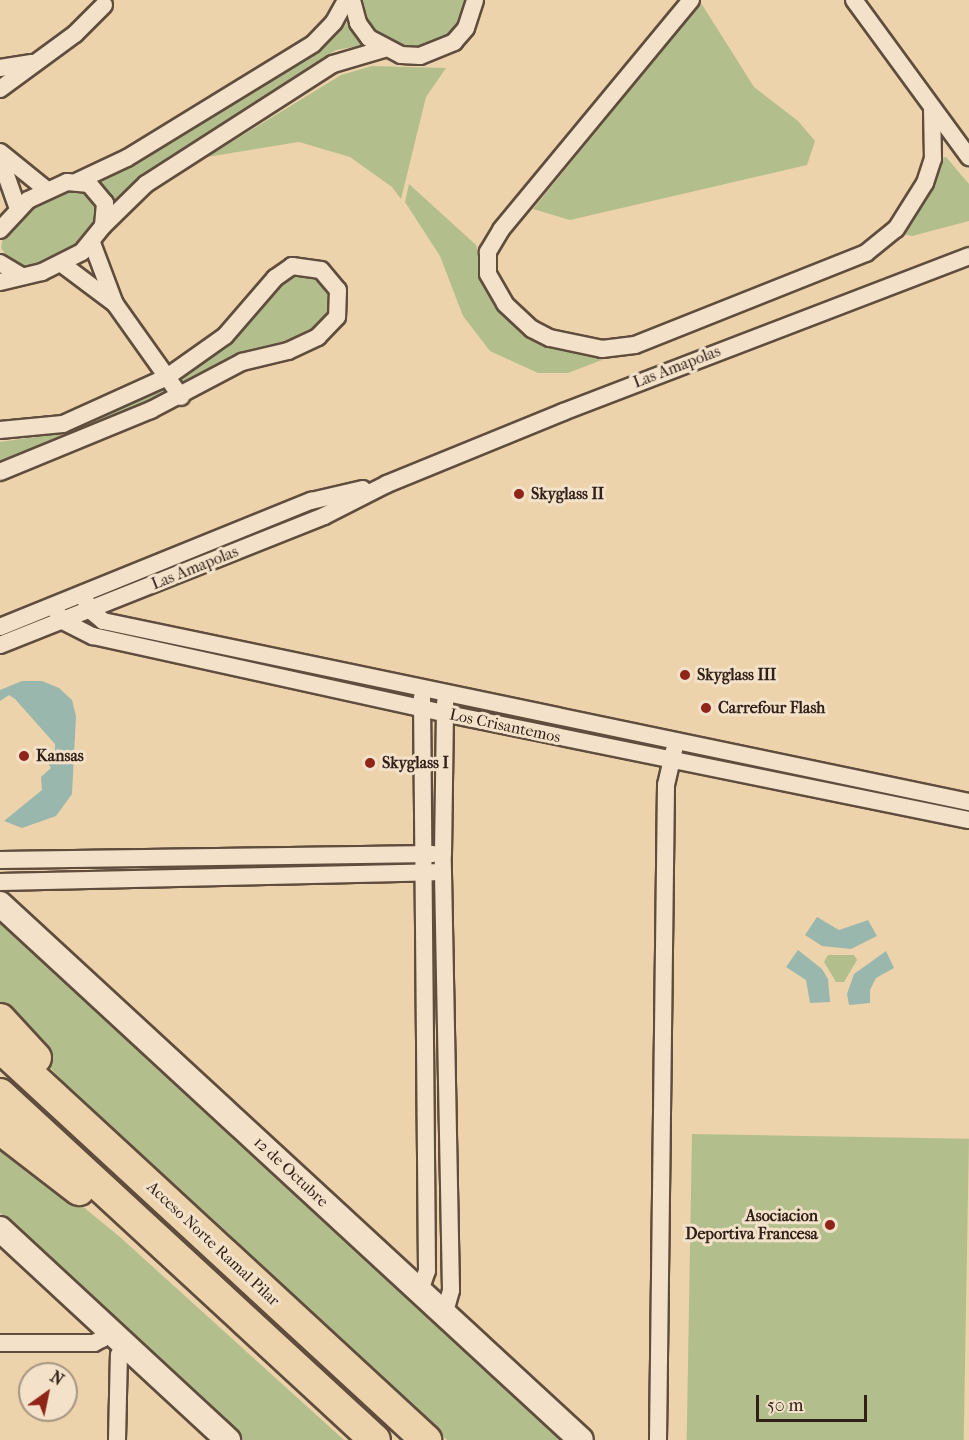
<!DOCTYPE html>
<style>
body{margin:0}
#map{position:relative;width:969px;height:1440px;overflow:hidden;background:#edd3ac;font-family:"IM FELL French Canon",serif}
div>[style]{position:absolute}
.green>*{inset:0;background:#b3be8d;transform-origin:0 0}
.water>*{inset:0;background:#99b7ad}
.roads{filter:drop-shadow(2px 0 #604d3d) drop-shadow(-2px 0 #604d3d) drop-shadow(0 2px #604d3d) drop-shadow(0 -2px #604d3d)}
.street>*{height:16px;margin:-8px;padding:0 8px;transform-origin:8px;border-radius:8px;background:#f3e2c9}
.secondary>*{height:24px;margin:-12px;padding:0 12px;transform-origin:12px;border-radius:12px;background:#f3e2c9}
.highway>*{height:30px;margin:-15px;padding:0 15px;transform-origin:15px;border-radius:15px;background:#edd3ac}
.dots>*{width:16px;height:16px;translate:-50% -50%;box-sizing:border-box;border:3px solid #f3e2c9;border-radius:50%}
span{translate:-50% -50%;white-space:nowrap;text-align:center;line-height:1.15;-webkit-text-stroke:6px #f3e2c9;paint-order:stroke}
.street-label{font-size:16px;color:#312018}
.poi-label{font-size:16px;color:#312018;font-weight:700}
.left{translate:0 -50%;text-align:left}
.right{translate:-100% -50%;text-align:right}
.north{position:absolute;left:18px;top:1362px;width:60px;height:60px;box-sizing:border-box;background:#f3e2c9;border:2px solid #a59482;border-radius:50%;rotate:33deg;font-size:16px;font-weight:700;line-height:24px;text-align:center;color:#312018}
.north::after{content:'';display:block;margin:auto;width:21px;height:27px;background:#8f2418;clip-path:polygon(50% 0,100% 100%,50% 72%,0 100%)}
.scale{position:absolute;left:756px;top:1395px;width:111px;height:27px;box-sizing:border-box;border:3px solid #312018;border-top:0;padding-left:8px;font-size:18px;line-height:21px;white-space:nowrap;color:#312018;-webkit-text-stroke:4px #f3e2c9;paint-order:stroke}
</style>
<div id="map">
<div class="green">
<i style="clip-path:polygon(363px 0,468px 0,458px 28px,445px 40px,410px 48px,393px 43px,378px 33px,368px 19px)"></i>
<i style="clip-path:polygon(701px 3px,754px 87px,798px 121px,815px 141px,807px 165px,570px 220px,533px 209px)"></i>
<i style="clip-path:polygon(349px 20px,365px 45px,336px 50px,132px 184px,110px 205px,112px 198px,96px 182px,126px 169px,335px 37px)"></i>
<i style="clip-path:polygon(372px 66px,446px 68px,426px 97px,401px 199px,392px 187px,350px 157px,299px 142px,207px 157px,341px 75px)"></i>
<i style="clip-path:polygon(946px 157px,969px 184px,969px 221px,912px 236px,903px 234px,927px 198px,937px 159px)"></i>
<i style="clip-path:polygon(409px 184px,476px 245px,489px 287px,529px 332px,620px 353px,568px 373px,538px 373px,490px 351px,463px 316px,440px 256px,405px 202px)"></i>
<i style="clip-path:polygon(66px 190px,86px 192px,96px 202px,97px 216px,86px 234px,53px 263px,26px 270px,10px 260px,1px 248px,3px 237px,17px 218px)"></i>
<i style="clip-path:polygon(294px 272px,325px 279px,335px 294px,333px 313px,313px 336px,183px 385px,182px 378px,236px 336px,276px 285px)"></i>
<i style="clip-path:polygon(165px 388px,170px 392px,143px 407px,0 465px,0 442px,63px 433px)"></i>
<i style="clip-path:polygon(0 918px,84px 995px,564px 1440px,447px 1440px,87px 1109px,0 1011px)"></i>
<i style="clip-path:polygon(828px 955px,854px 955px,857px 960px,844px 982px,836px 982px,824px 962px)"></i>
<i style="left:692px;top:1134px;width:277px;height:306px;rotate:1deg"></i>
<i style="clip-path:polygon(0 1139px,120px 1237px,344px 1440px,243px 1440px,0 1213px)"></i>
</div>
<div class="water">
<i style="clip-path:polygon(22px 681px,42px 681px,59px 688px,72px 700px,76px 716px,72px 794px,56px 816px,22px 828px,4px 821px,42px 790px,41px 777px,51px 768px,46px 760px,55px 751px,55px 744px,15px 699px,9px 695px,0 701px,0 690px)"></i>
<i style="clip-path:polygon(817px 917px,839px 930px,868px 920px,877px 936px,851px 949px,822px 946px,805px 935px)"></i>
<i style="clip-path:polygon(798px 950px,822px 969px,828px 979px,830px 1002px,810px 1003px,806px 980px,786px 967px)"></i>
<i style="clip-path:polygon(886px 951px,894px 968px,876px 978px,870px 990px,870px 1003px,849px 1005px,847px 994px,854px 974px)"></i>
</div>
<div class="roads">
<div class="street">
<i style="left:352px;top:0;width:24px;rotate:75deg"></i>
<i style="left:358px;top:23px;width:19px;rotate:54deg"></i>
<i style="left:369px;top:38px;width:36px;rotate:28deg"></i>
<i style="left:401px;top:55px;width:19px;rotate:3deg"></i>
<i style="left:420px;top:56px;width:37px;rotate:-22deg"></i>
<i style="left:454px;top:42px;width:18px;rotate:-49deg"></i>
<i style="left:466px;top:28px;width:29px;rotate:-72deg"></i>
<i style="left:691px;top:0;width:298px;rotate:129.6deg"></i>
<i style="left:501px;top:230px;width:26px;rotate:121deg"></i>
<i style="left:488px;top:252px;width:22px;rotate:90deg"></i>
<i style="left:488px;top:274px;width:34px;rotate:60deg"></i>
<i style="left:505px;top:304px;width:37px;rotate:43deg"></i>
<i style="left:532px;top:329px;width:20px;rotate:27deg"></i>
<i style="left:550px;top:338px;width:53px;rotate:11.9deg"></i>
<i style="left:602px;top:349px;width:33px;rotate:-7deg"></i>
<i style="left:635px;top:345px;width:249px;rotate:-21.7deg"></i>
<i style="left:866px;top:253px;width:38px;rotate:-39deg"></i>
<i style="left:896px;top:229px;width:54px;rotate:-57.8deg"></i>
<i style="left:925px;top:183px;width:25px;rotate:-72deg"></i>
<i style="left:933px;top:159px;width:51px;rotate:-91.1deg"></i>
<i style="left:854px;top:0;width:195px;rotate:53.8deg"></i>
<i style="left:0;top:68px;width:32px;rotate:-9deg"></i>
<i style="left:0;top:89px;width:93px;rotate:-36.3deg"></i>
<i style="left:75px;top:34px;width:41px;rotate:-45deg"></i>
<i style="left:0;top:152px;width:60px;rotate:39deg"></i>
<i style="left:0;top:158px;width:54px;rotate:70.6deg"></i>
<i style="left:78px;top:181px;width:54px;rotate:-25.1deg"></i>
<i style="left:127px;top:158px;width:218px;rotate:-31.5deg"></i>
<i style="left:313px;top:44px;width:30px;rotate:-46deg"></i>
<i style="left:334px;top:22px;width:25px;rotate:-61deg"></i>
<i style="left:103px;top:226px;width:60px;rotate:-44.3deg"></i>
<i style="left:146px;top:184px;width:222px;rotate:-32.7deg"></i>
<i style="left:333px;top:64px;width:53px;rotate:-16.4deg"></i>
<i style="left:0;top:230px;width:41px;rotate:-47deg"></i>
<i style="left:28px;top:200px;width:43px;rotate:-24.8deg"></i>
<i style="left:67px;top:182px;width:22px;rotate:5deg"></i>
<i style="left:89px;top:184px;width:25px;rotate:50deg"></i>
<i style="left:105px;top:203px;width:23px;rotate:95deg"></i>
<i style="left:103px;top:226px;width:33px;rotate:129deg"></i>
<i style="left:82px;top:252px;width:45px;rotate:153.4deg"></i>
<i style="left:42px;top:272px;width:43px;rotate:166.6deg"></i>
<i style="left:0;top:263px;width:23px;rotate:31deg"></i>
<i style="left:62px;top:264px;width:66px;rotate:37deg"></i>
<i style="left:115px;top:304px;width:65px;rotate:-110.7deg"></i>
<i style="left:115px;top:304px;width:114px;rotate:54.6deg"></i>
<i style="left:0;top:430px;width:63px;rotate:-5.4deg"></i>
<i style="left:63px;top:424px;width:114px;rotate:-24.3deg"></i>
<i style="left:167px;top:377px;width:71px;rotate:-35.3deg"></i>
<i style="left:225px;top:336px;width:77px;rotate:-49.2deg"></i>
<i style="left:275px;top:278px;width:21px;rotate:-35deg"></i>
<i style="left:292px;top:266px;width:29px;rotate:8deg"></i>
<i style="left:321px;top:270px;width:26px;rotate:50deg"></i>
<i style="left:338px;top:290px;width:27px;rotate:92deg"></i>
<i style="left:337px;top:317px;width:28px;rotate:134deg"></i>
<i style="left:318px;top:337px;width:33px;rotate:155deg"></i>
<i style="left:288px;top:351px;width:47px;rotate:166.6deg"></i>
<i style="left:242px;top:362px;width:103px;rotate:152.2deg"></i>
<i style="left:151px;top:410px;width:163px;rotate:157.7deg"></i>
<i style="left:83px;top:595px;width:17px;rotate:65deg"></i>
<i style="left:90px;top:610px;width:17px;rotate:40deg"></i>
<i style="left:103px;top:621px;width:885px;rotate:11.81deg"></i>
<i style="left:54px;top:606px;width:16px;rotate:63deg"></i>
<i style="left:61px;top:620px;width:36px;rotate:27deg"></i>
<i style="left:93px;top:636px;width:358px;rotate:12.4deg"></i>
<i style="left:443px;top:713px;width:537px;rotate:11.5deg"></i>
<i style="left:0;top:627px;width:336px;rotate:-22.1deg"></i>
<i style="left:311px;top:501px;width:53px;rotate:-13deg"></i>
<i style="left:0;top:645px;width:349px;rotate:-21.7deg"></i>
<i style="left:324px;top:516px;width:71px;rotate:-26.9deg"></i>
<i style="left:387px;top:484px;width:190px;rotate:-22.2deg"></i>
<i style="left:563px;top:412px;width:435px;rotate:-21deg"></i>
<i style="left:0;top:860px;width:433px;rotate:-0.8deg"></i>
<i style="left:0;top:882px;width:434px;rotate:-1.3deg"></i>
<i style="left:420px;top:1291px;width:21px;rotate:-71deg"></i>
<i style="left:427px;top:1271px;width:574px;rotate:-90.5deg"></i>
<i style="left:444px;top:1315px;width:26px;rotate:-74deg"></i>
<i style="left:451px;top:1290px;width:436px;rotate:-91.1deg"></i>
<i style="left:443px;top:854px;width:152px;rotate:-89.2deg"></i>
<i style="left:0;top:1343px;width:94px"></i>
<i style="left:94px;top:1343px;width:9px;rotate:-27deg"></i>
<i style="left:102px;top:1339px;width:11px;rotate:-56deg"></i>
<i style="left:117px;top:1440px;width:85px;rotate:-88.7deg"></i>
<i style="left:119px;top:1355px;width:11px;rotate:-63deg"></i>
<i style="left:658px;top:1440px;width:655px;rotate:-89.3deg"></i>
<i style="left:666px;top:785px;width:36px;rotate:-77deg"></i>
</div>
<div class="secondary">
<i style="left:0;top:904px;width:790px;rotate:42.69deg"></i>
<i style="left:0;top:1229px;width:311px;rotate:42.8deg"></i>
</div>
<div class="highway">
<i style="left:0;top:1019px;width:53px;rotate:47.3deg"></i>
<i style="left:0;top:1047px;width:580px;rotate:42.69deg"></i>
<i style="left:0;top:1094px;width:510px;rotate:42.7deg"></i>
<i style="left:0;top:1129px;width:100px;rotate:37.7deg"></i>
</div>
</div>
<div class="dots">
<i style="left:519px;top:494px;background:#8f2418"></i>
<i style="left:685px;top:675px;background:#8f2418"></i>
<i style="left:706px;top:708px;background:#8f2418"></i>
<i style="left:24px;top:756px;background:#8f2418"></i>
<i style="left:370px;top:763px;background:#8f2418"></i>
<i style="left:830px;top:1225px;background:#8f2418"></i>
</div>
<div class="street-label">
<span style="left:677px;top:367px;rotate:-21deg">Las Amapolas</span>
<span style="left:195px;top:568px;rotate:-22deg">Las Amapolas</span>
<span style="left:505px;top:726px;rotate:12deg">Los Crisantemos</span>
<span style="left:291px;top:1172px;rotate:43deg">12 de Octubre</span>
<span style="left:213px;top:1244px;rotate:43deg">Acceso Norte Ramal Pilar</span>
</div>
<div class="poi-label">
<span class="left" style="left:531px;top:494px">Skyglass II</span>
<span class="left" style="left:697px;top:675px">Skyglass III</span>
<span class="left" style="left:718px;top:708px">Carrefour Flash</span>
<span class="left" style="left:36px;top:756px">Kansas</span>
<span class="left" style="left:382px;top:763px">Skyglass I</span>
<span class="right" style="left:818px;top:1225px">Asociacion<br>Deportiva Francesa</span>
</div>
<div class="north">N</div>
<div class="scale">50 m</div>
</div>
